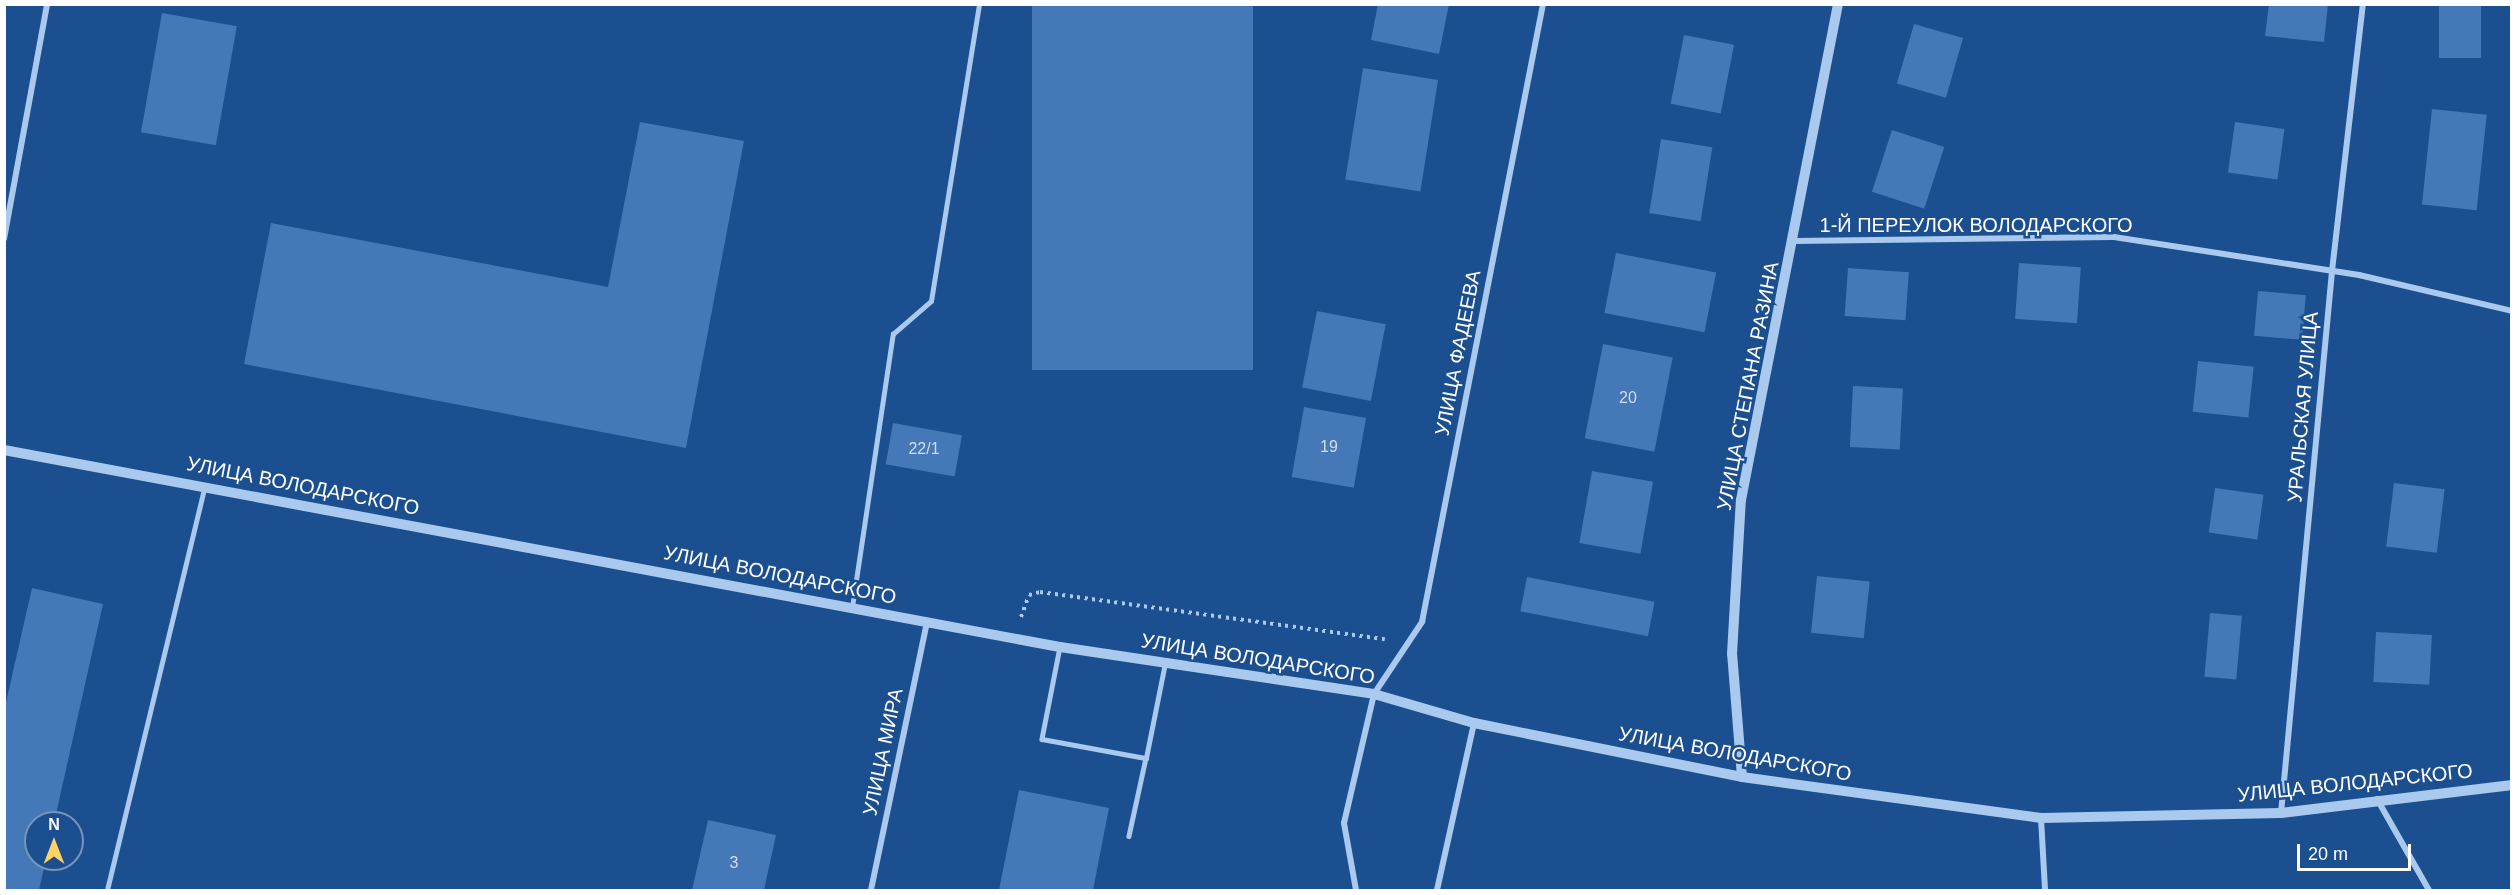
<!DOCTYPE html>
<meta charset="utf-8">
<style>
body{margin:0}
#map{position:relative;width:2516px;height:895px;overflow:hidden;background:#1b4f8f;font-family:Helvetica,sans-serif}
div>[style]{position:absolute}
.building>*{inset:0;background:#4478b7;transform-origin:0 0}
.path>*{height:4px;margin-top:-2px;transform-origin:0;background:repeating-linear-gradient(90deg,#a9c9ee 0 3px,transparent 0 7.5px)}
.service>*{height:4.5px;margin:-2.25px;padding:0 2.25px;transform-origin:2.25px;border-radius:2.25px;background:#a9c9ee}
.minor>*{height:6px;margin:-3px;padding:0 3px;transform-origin:3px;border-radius:3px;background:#a9c9ee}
.tertiary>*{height:10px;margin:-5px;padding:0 5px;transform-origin:5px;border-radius:5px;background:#a9c9ee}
span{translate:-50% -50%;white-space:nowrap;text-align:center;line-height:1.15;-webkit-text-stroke:5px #1b4f8f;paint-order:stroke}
.number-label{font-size:16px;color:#d0dded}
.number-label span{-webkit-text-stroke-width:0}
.street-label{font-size:20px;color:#fff}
.frame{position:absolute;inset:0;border:6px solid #fff;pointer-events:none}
.north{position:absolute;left:24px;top:811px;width:60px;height:60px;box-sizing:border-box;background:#1b4f8f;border:2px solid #7695bc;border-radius:50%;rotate:0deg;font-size:16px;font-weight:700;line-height:24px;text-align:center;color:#fff}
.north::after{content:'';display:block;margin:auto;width:21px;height:27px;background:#ffd166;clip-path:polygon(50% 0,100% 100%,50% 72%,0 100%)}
.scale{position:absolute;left:2297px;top:844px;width:114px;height:27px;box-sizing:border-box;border:3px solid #fff;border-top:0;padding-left:8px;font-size:18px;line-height:21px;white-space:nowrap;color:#fff;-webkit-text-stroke:4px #1b4f8f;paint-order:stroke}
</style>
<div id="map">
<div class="building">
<i style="left:1032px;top:4px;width:221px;height:366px"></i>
<i style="clip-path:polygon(1378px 4px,1449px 4px,1439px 54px,1371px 40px)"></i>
<i style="clip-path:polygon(2269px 4px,2328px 4px,2324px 42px,2265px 36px)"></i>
<i style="left:2439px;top:4px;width:42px;height:54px"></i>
<i style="left:162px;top:13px;width:76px;height:121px;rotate:10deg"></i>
<i style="left:1914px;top:24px;width:51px;height:62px;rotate:16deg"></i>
<i style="left:1684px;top:35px;width:51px;height:70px;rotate:11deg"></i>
<i style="left:1363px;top:68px;width:76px;height:113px;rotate:9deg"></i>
<i style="left:2432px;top:109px;width:55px;height:96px;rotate:6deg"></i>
<i style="clip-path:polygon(640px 122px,744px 141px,686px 448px,244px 364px,271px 223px,608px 287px)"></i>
<i style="left:2235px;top:122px;width:50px;height:51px;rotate:8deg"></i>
<i style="left:1892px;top:130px;width:55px;height:65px;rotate:18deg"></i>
<i style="left:1661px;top:139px;width:52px;height:75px;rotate:9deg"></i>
<i style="left:1616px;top:253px;width:102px;height:61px;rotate:11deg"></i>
<i style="left:2019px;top:263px;width:62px;height:56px;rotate:4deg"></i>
<i style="left:1848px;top:268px;width:61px;height:48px;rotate:4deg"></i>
<i style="left:2258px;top:291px;width:48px;height:45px;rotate:5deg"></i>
<i style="left:1317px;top:311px;width:70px;height:78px;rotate:11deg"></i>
<i style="left:1603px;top:344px;width:71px;height:96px;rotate:11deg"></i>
<i style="left:2198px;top:361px;width:56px;height:51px;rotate:6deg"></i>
<i style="left:1853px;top:386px;width:50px;height:61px;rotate:3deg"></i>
<i style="left:1304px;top:407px;width:63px;height:71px;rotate:10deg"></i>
<i style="left:893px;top:423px;width:70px;height:42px;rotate:10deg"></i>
<i style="left:1592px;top:471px;width:62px;height:73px;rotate:10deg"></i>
<i style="left:2394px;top:483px;width:51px;height:64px;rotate:7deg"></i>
<i style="left:2215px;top:488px;width:49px;height:45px;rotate:8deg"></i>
<i style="left:1817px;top:576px;width:53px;height:57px;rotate:6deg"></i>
<i style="left:1527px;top:577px;width:130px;height:35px;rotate:11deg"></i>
<i style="clip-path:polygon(32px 588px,103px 604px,54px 823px,36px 823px,36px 859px,46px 859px,39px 890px,4px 890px,4px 711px)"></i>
<i style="left:2210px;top:613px;width:32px;height:64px;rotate:5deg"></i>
<i style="left:2376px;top:632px;width:56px;height:50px;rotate:3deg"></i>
<i style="clip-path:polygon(1019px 790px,1109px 808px,1093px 890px,999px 890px)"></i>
<i style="clip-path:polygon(708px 820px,776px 835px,764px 890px,692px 890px)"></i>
</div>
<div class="path">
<i style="left:1021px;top:617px;width:23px;rotate:-70deg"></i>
<i style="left:1029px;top:595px;width:11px;rotate:-15deg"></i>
<i style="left:1040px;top:592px;width:348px;rotate:7.8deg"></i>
</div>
<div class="service">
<i style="left:852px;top:607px;width:276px;rotate:-81.5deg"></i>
<i style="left:893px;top:334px;width:50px;rotate:-41deg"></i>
<i style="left:931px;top:301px;width:301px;rotate:-80.8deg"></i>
<i style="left:1060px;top:647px;width:94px;rotate:101.1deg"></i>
<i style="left:1042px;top:739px;width:106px;rotate:10.4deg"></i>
<i style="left:1146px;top:758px;width:80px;rotate:102.3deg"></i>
<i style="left:1146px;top:758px;width:97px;rotate:-78.7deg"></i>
<i style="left:107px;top:890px;width:414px;rotate:-76.4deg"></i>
</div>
<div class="minor">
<i style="left:4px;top:239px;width:239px;rotate:-79.6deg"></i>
<i style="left:1794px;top:241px;width:320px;rotate:-0.7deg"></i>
<i style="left:2114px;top:237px;width:248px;rotate:8.8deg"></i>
<i style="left:2359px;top:275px;width:157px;rotate:13.2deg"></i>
<i style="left:2377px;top:799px;width:105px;rotate:60.3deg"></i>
<i style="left:2281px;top:813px;width:544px;rotate:-84.62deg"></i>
<i style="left:2332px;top:271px;width:269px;rotate:-83.4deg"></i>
<i style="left:2041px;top:818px;width:72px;rotate:86.8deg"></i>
<i style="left:871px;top:890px;width:275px;rotate:-78.2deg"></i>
<i style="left:1356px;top:890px;width:68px;rotate:-100.2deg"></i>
<i style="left:1344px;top:823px;width:132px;rotate:-76.9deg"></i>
<i style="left:1374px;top:694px;width:87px;rotate:-56.3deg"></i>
<i style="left:1422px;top:622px;width:630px;rotate:-78.92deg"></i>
<i style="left:1437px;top:890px;width:171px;rotate:-77.5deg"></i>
</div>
<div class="tertiary">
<i style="left:4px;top:450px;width:1074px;rotate:10.57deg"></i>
<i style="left:1060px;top:647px;width:317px;rotate:8.5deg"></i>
<i style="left:1374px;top:694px;width:104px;rotate:16.2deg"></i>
<i style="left:1474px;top:723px;width:273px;rotate:11.4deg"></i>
<i style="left:1742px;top:777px;width:302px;rotate:7.8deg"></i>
<i style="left:2041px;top:818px;width:240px;rotate:-1.2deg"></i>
<i style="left:2281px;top:813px;width:233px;rotate:-6.9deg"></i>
<i style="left:1742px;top:777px;width:123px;rotate:-94.6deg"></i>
<i style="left:1732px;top:654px;width:154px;rotate:-86.7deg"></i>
<i style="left:1741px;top:500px;width:505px;rotate:-78.93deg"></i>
</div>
<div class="number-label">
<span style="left:1628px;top:398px">20</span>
<span style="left:1329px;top:447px">19</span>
<span style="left:924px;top:449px">22/1</span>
<span style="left:734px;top:863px">3</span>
</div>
<div class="street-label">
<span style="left:1976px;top:225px">1-Й ПЕРЕУЛОК ВОЛОДАРСКОГО</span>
<span style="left:1458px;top:353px;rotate:-79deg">УЛИЦА ФАДЕЕВА</span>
<span style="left:1748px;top:386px;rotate:-79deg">УЛИЦА СТЕПАНА РАЗИНА</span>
<span style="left:2303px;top:407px;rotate:-85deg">УРАЛЬСКАЯ УЛИЦА</span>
<span style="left:303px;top:486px;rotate:11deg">УЛИЦА ВОЛОДАРСКОГО</span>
<span style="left:780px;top:575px;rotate:11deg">УЛИЦА ВОЛОДАРСКОГО</span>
<span style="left:1258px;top:659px;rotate:9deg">УЛИЦА ВОЛОДАРСКОГО</span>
<span style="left:883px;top:752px;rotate:-78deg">УЛИЦА МИРА</span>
<span style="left:1735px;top:754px;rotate:10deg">УЛИЦА ВОЛОДАРСКОГО</span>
<span style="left:2355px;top:783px;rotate:-6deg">УЛИЦА ВОЛОДАРСКОГО</span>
</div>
<div class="frame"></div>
<div class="north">N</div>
<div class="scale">20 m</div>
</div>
